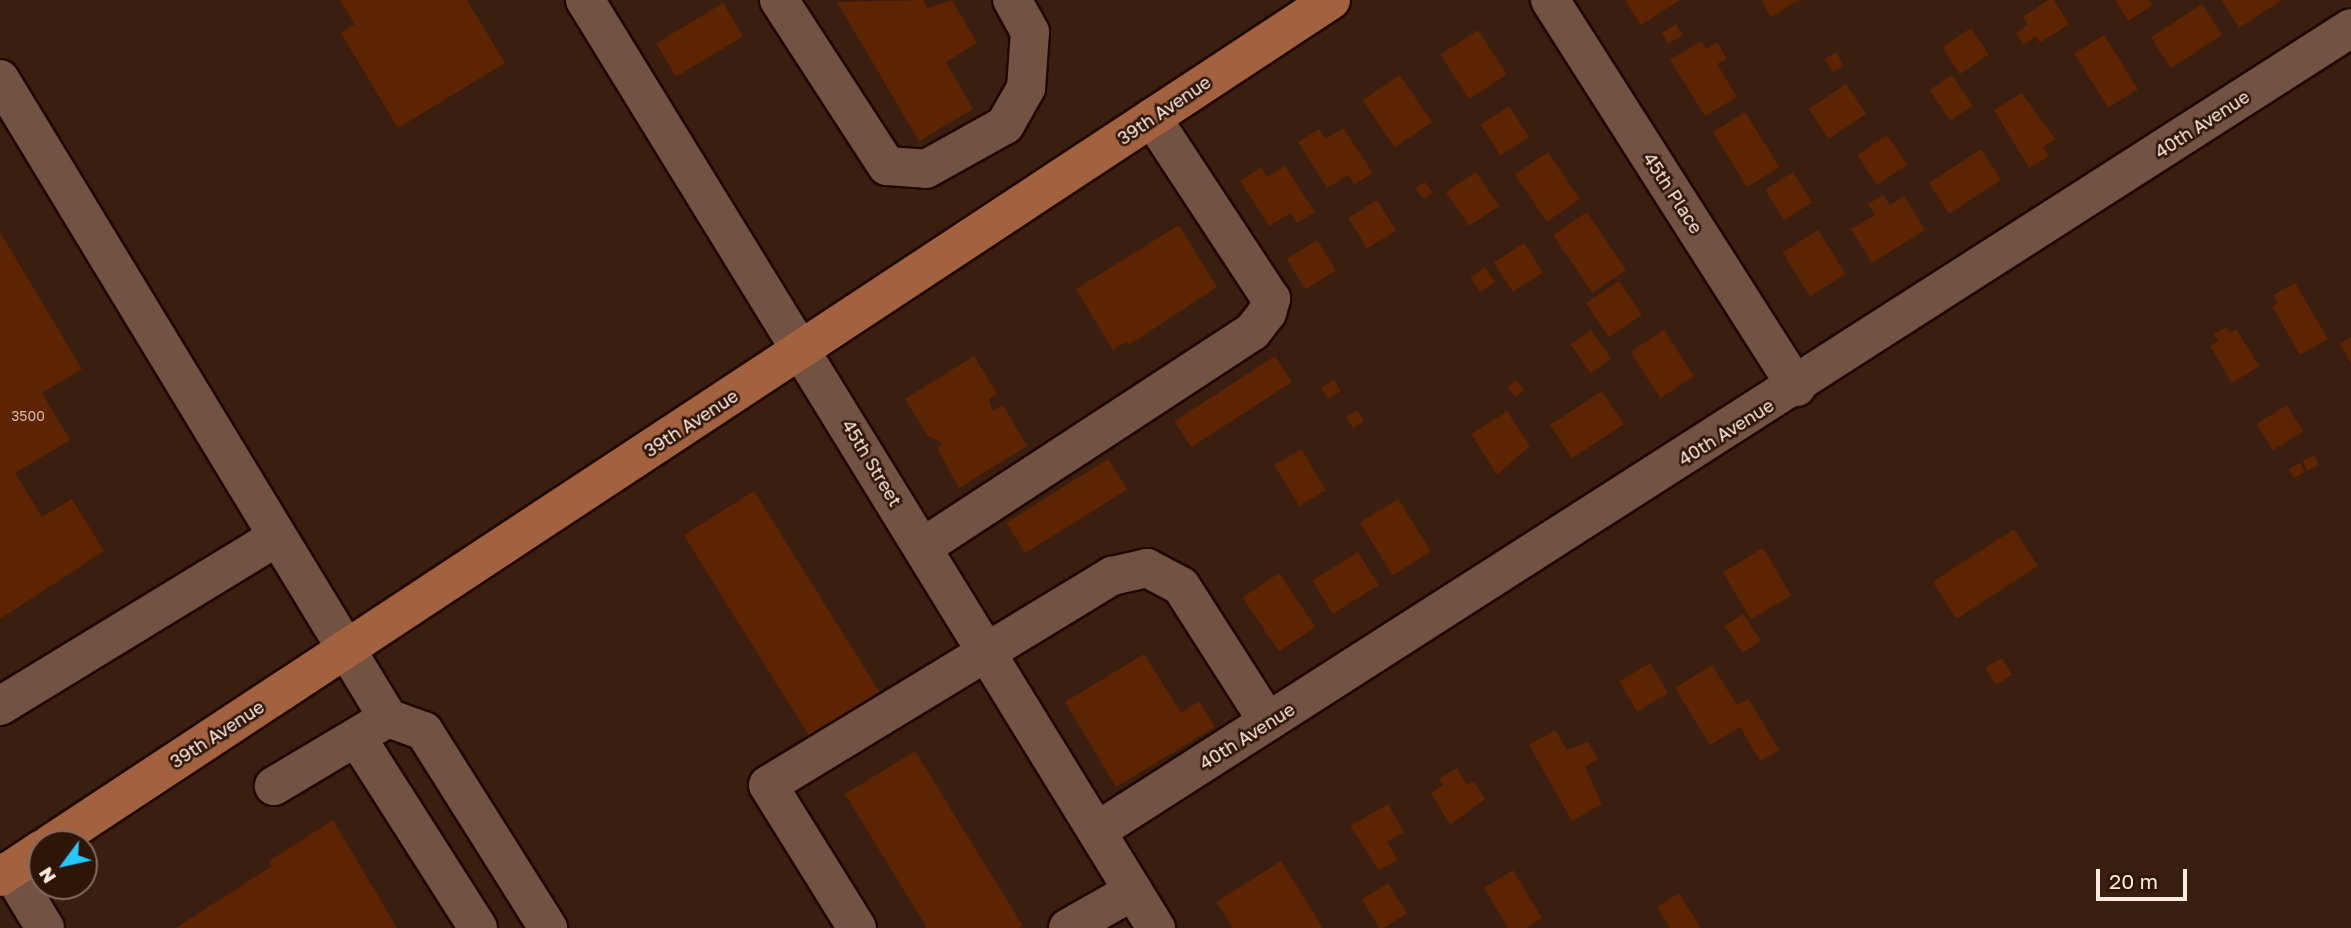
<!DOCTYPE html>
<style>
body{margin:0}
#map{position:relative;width:2351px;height:928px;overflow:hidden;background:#3a1e10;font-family:"Golos Text",sans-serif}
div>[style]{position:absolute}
.building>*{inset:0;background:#5c2400;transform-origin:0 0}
.roads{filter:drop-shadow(2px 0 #200700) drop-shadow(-2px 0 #200700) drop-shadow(0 2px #200700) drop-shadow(0 -2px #200700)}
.minor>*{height:38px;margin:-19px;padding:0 19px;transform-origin:19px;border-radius:19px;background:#725242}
.major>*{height:38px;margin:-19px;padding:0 19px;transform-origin:19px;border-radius:19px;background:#a2613f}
span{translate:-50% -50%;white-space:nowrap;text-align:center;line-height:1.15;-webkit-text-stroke:5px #2f1506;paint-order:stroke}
.number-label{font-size:14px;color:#d6b9aa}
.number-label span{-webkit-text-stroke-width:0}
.street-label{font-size:18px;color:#ffebe2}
.north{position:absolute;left:28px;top:830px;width:70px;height:70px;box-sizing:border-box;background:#2f1506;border:2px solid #826b5e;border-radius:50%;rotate:237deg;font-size:19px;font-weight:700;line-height:28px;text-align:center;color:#ffebe2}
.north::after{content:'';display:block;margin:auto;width:24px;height:32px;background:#27c8ff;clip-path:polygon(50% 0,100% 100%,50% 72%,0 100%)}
.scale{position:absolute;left:2096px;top:869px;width:91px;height:32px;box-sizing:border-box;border:4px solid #ffebe2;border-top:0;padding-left:9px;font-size:21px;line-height:24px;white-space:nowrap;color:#ffebe2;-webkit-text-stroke:5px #2f1506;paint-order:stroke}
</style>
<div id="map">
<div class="building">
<i style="clip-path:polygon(340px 0,467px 0,505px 63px,398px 128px,341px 33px,355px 24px)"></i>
<i style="clip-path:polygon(923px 0,927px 8px,952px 0,977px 43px,946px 62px,973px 109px,919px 141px,837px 2px)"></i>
<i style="clip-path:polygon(1625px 0,1680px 0,1641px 25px)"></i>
<i style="clip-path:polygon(1761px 0,1799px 0,1771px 17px)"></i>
<i style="clip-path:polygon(2048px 0,2054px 0,2069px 24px,2040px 43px,2036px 36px,2023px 45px,2016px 33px,2028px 25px,2023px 17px)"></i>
<i style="clip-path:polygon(2115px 0,2149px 0,2153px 5px,2128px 21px)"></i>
<i style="clip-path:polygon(2221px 0,2282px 0,2239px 28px)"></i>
<i style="left:723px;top:3px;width:39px;height:78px;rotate:59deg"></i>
<i style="left:2202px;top:4px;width:37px;height:61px;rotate:57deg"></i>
<i style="left:1676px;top:24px;width:13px;height:17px;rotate:58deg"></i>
<i style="left:1971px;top:28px;width:32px;height:35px;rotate:56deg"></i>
<i style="left:1478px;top:30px;width:53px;height:45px;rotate:57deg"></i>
<i style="left:2104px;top:35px;width:64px;height:35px;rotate:58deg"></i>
<i style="clip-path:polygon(1701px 41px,1706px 49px,1717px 42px,1727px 59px,1717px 64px,1737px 97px,1705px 116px,1670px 60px)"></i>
<i style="left:1836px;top:52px;width:16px;height:13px;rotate:60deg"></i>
<i style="left:1400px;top:75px;width:57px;height:45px;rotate:56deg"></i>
<i style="left:1952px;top:75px;width:37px;height:27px;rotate:56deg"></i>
<i style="left:1846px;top:84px;width:36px;height:45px;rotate:56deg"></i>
<i style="clip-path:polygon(2022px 93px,2055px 139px,2043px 147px,2049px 156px,2029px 168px,1994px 110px)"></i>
<i style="left:1509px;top:106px;width:37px;height:34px;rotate:57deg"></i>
<i style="left:1745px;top:112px;width:65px;height:38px;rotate:58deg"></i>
<i style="clip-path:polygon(1343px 128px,1373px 173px,1354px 184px,1348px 175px,1327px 188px,1298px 142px,1319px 129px,1325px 139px)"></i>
<i style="left:1887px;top:135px;width:36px;height:36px;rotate:56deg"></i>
<i style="left:1981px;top:149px;width:37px;height:62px;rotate:57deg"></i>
<i style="left:1548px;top:152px;width:57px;height:40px;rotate:56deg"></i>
<i style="clip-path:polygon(1285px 166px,1315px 212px,1297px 223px,1291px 213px,1269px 226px,1240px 181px,1261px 167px,1267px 177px)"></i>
<i style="left:1476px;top:172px;width:41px;height:36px;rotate:56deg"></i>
<i style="left:1793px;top:172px;width:36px;height:33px;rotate:58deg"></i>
<i style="clip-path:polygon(1425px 182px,1433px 193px,1423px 199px,1415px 188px)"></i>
<i style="clip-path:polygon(1883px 195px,1890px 205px,1904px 196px,1925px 230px,1872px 263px,1851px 229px,1875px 215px,1868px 204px)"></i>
<i style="left:1377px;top:200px;width:36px;height:34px;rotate:58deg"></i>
<i style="left:1587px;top:212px;width:70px;height:41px;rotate:56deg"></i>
<i style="clip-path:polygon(1179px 225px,1217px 287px,1129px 345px,1127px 341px,1113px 350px,1076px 289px)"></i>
<i style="left:1818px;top:230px;width:52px;height:42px;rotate:58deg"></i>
<i style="clip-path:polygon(0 232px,82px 369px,42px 393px,70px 440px,15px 473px,42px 517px,72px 499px,104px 551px,0 619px)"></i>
<i style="left:1317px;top:240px;width:36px;height:36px;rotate:58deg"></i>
<i style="left:1524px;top:243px;width:35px;height:36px;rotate:57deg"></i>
<i style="left:1485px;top:267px;width:18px;height:18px;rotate:56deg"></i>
<i style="left:1619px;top:281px;width:41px;height:40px;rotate:56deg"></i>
<i style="clip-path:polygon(2295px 283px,2328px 339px,2300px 355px,2272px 306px,2278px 303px,2273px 295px)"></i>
<i style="clip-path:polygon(2226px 327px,2230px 333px,2236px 329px,2259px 366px,2232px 383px,2210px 346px,2218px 341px,2214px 334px)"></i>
<i style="left:1591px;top:330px;width:35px;height:25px;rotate:55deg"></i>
<i style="left:1664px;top:330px;width:55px;height:40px;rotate:57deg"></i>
<i style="clip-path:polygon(2351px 337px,2351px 363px,2340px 344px)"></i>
<i style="clip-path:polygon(974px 356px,997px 394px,989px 399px,993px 411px,1003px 405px,1027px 446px,959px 488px,937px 448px,942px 443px,928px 436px,905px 399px)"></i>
<i style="left:1275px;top:356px;width:31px;height:120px;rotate:57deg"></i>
<i style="left:1334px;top:380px;width:13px;height:15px;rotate:58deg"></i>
<i style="left:1516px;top:380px;width:13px;height:11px;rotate:51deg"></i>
<i style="left:1602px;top:391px;width:40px;height:62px;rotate:57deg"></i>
<i style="left:2287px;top:405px;width:31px;height:36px;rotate:58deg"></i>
<i style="left:1357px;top:410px;width:13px;height:13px;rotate:58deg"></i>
<i style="clip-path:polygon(1507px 411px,1530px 446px,1497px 475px,1471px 434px)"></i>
<i style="left:1301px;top:449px;width:48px;height:31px;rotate:59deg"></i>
<i style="left:2314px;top:455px;width:11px;height:13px;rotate:63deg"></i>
<i style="left:1108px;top:459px;width:36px;height:120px;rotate:58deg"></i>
<i style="left:2300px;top:463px;width:10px;height:13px;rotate:61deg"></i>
<i style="left:754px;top:491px;width:240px;height:83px;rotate:58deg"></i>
<i style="left:1398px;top:499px;width:62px;height:45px;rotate:58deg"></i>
<i style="left:2014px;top:529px;width:44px;height:97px;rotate:57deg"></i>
<i style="left:1763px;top:548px;width:55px;height:47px;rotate:59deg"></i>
<i style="left:1358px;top:552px;width:39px;height:54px;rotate:58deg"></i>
<i style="left:1279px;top:573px;width:65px;height:44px;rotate:56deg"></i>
<i style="left:1743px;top:614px;width:32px;height:22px;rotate:56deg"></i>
<i style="clip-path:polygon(1144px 654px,1181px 713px,1199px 701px,1215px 727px,1116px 787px,1065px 702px)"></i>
<i style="left:2002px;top:658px;width:20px;height:19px;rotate:60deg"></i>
<i style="left:1650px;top:663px;width:35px;height:36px;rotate:59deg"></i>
<i style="clip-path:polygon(1712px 665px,1737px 705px,1749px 699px,1779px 750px,1760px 761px,1740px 727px,1710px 745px,1675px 688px)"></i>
<i style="clip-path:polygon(1555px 730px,1567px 750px,1588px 742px,1598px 759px,1585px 767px,1602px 804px,1572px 821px,1529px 745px)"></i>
<i style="clip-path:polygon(915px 751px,1023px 926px,1019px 928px,927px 928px,845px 794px)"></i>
<i style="clip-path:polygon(1457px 768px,1467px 785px,1474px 781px,1485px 799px,1450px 825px,1431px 793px,1443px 785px,1439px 779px)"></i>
<i style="clip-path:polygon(1388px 804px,1404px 832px,1387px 842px,1398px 860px,1379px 870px,1350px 826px)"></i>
<i style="clip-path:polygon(333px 820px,397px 928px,176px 928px,272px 866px,269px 861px)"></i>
<i style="clip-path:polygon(1281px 861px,1323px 928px,1233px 928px,1216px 902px)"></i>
<i style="clip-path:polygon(1513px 870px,1542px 918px,1526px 928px,1508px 928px,1484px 888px)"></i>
<i style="left:1388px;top:883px;width:36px;height:31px;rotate:58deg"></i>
<i style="clip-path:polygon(1679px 893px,1701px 928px,1670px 928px,1657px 907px)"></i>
</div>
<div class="roads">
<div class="minor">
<i style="left:585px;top:0;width:1090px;rotate:58.4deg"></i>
<i style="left:779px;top:0;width:198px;rotate:57deg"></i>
<i style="left:887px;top:166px;width:39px;rotate:4deg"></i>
<i style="left:926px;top:169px;width:90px;rotate:-29.1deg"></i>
<i style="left:1005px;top:125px;width:43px;rotate:-60.4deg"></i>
<i style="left:1026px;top:88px;width:56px;rotate:-85.9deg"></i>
<i style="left:1030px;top:32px;width:37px;rotate:-119deg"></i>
<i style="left:1550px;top:0;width:459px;rotate:57.5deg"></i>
<i style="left:0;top:79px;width:748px;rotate:58.73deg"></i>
<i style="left:388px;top:718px;width:133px;rotate:149.2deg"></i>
<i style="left:923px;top:547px;width:393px;rotate:-33.2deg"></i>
<i style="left:1252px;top:332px;width:24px;rotate:-52deg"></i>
<i style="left:1267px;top:313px;width:15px;rotate:-74deg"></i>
<i style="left:1271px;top:299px;width:217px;rotate:-123.3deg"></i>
<i style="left:0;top:706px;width:322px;rotate:-31.4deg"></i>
<i style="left:388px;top:718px;width:38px;rotate:20deg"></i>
<i style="left:424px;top:731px;width:233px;rotate:57.8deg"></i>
<i style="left:357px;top:738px;width:225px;rotate:57.5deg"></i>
<i style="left:1097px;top:831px;width:1489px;rotate:-32.63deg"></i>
<i style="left:10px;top:870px;width:68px;rotate:58.9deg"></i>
<i style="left:857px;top:928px;width:168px;rotate:-121.9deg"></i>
<i style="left:768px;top:785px;width:403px;rotate:-31.3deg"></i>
<i style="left:1112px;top:576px;width:36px;rotate:-13deg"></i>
<i style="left:1147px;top:568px;width:38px;rotate:28deg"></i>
<i style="left:1181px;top:586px;width:161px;rotate:57.4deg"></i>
<i style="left:1068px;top:928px;width:75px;rotate:-29.6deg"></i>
</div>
<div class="major">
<i style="left:50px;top:844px;width:1534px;rotate:-33.38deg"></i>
<i style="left:0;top:877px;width:50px;rotate:-33.7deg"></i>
</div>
</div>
<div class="number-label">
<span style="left:28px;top:416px">3500</span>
</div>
<div class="street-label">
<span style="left:1164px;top:110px;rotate:-34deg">39th Avenue</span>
<span style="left:2202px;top:124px;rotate:-33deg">40th Avenue</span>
<span style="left:1673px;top:193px;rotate:57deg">45th Place</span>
<span style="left:691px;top:423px;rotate:-33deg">39th Avenue</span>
<span style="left:1726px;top:432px;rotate:-32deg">40th Avenue</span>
<span style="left:872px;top:463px;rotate:59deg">45th Street</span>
<span style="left:217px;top:734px;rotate:-33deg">39th Avenue</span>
<span style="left:1247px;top:736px;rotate:-32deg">40th Avenue</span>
</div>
<div class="north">N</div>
<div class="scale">20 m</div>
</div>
